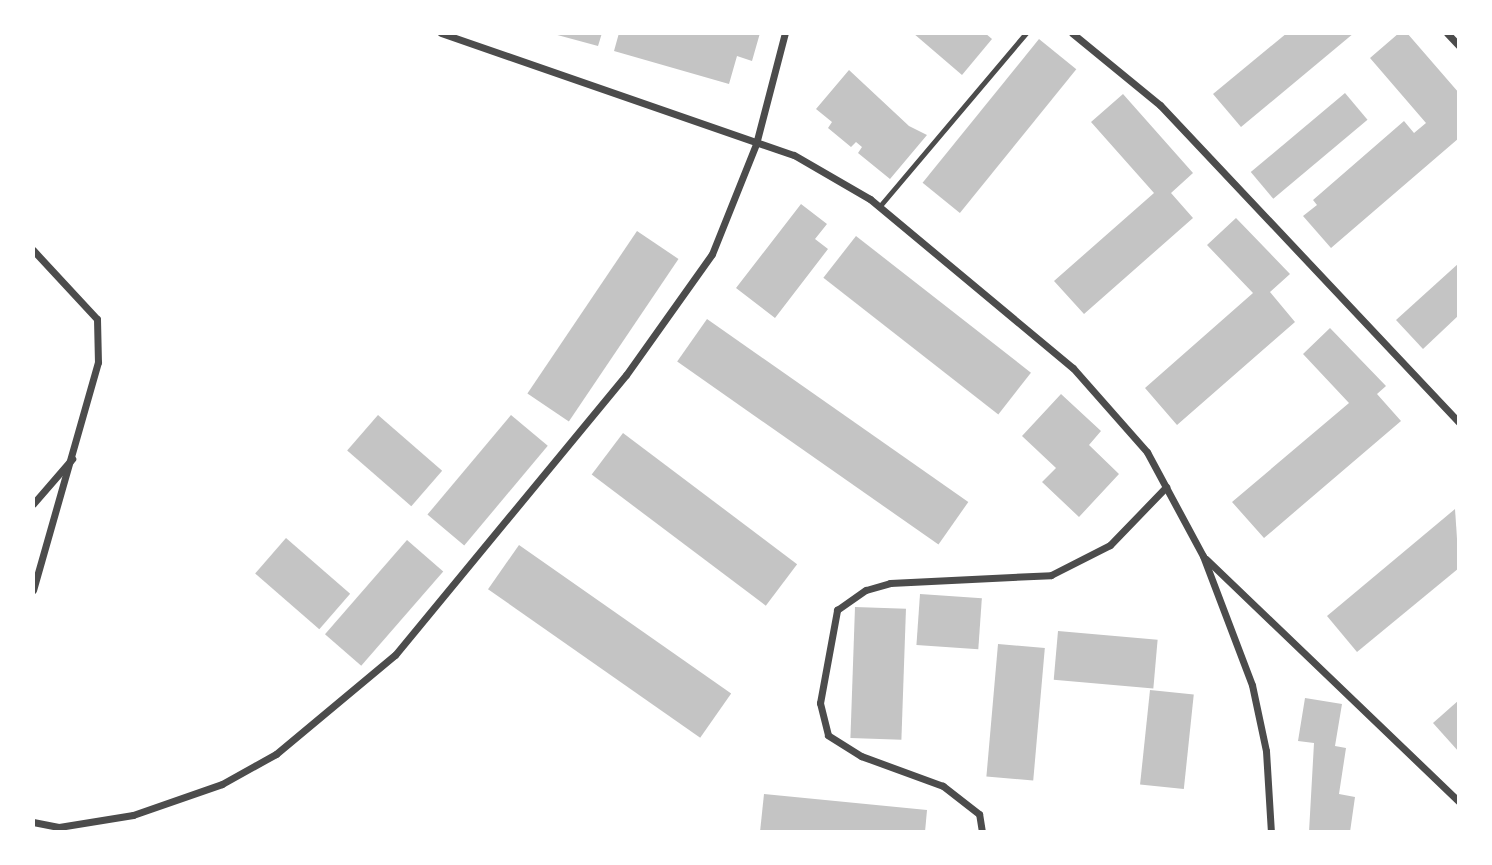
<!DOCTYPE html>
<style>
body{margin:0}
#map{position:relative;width:1492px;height:865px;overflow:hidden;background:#fff;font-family:"Golos Text",sans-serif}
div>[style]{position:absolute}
.building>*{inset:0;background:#c4c4c4;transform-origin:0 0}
.service>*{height:5px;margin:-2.5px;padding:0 2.5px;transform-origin:2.5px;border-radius:2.5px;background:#4c4c4c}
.minor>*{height:7px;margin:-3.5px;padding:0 3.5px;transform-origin:3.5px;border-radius:3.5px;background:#4c4c4c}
span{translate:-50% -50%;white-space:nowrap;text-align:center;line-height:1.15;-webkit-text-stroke:5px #fff;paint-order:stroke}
.frame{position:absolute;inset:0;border:35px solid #fff;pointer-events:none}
</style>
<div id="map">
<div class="building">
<i style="clip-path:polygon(550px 33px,602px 33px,598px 46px)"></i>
<i style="clip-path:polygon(619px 33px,760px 33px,752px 61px,737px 56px,729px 84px,614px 51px)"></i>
<i style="clip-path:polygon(913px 33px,985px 33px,992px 39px,962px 75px)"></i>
<i style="clip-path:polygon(1287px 33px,1354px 33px,1241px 127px,1213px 94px)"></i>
<i style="clip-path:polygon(1399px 33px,1407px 33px,1459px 93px,1459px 138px,1331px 248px,1303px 216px,1317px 205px,1313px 200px,1404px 121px,1414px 133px,1426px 123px,1370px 58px)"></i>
<i style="left:1039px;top:39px;width:48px;height:185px;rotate:39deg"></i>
<i style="clip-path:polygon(849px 70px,909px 126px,927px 135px,890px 179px,858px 153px,862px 147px,856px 142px,851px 147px,828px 128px,832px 122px,816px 109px)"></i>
<i style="left:1345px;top:93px;width:35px;height:123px;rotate:50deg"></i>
<i style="clip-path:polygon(1123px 94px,1193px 173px,1171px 193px,1193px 218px,1084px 314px,1054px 281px,1154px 193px,1091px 122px)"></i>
<i style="clip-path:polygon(801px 204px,827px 224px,815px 239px,828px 249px,775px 318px,736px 288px)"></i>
<i style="clip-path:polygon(1236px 218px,1290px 274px,1270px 292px,1295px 322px,1177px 425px,1145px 388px,1253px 293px,1207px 245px)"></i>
<i style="left:637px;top:231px;width:50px;height:196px;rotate:34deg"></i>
<i style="left:856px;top:236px;width:222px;height:53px;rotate:38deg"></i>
<i style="clip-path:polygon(1459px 263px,1459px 315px,1423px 349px,1396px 320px)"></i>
<i style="left:707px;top:319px;width:319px;height:52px;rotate:35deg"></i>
<i style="clip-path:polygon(1330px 328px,1386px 386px,1377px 394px,1401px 421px,1264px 538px,1232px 502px,1349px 403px,1303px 354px)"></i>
<i style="clip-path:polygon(1061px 394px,1101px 431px,1089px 445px,1119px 474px,1079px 517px,1042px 482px,1056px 468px,1022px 436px)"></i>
<i style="left:378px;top:415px;width:85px;height:47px;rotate:41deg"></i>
<i style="left:511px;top:415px;width:48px;height:130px;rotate:40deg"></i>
<i style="left:623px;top:433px;width:218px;height:52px;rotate:37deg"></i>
<i style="clip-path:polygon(1455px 509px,1459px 568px,1357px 652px,1327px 616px)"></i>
<i style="left:286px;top:538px;width:85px;height:47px;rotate:41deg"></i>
<i style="left:407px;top:540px;width:48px;height:125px;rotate:41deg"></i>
<i style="left:519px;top:545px;width:259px;height:54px;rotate:35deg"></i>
<i style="left:920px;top:594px;width:62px;height:51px;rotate:4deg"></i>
<i style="left:855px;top:607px;width:51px;height:131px;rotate:2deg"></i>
<i style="left:1058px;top:631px;width:100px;height:49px;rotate:5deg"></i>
<i style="left:998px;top:644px;width:47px;height:133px;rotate:5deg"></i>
<i style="left:1150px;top:690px;width:44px;height:95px;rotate:6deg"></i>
<i style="clip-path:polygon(1305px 698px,1342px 704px,1335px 746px,1346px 748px,1339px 794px,1355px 797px,1350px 832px,1309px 832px,1314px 743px,1298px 741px)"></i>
<i style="clip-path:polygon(1459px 700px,1459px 752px,1433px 723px)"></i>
<i style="clip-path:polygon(764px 794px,927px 810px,925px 832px,760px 832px)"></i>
</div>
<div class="service">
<i style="left:879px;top:207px;width:228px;rotate:-49.8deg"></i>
</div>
<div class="minor">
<i style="left:441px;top:33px;width:373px;rotate:19.1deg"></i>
<i style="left:794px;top:155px;width:88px;rotate:30.1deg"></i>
<i style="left:870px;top:199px;width:264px;rotate:39.8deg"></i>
<i style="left:1073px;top:368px;width:112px;rotate:48.6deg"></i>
<i style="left:1147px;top:452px;width:118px;rotate:61.7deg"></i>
<i style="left:1203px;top:556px;width:138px;rotate:69.2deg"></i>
<i style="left:1252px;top:685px;width:67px;rotate:78deg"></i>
<i style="left:1266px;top:751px;width:81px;rotate:86.5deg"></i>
<i style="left:1072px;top:33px;width:114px;rotate:39.3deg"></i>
<i style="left:1160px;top:105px;width:436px;rotate:46.7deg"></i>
<i style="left:1447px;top:33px;width:18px;rotate:47deg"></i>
<i style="left:33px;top:250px;width:94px;rotate:47.2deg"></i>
<i style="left:97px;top:319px;width:43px;rotate:88.7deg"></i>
<i style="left:98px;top:362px;width:237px;rotate:105.9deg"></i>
<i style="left:33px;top:504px;width:60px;rotate:-49.1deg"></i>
<i style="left:1206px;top:559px;width:351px;rotate:43.8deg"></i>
<i style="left:33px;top:822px;width:26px;rotate:11deg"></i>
<i style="left:59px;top:827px;width:75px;rotate:-9.2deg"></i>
<i style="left:133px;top:815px;width:94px;rotate:-19.2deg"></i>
<i style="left:222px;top:784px;width:62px;rotate:-29.1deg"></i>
<i style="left:276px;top:754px;width:155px;rotate:-39.8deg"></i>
<i style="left:395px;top:655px;width:363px;rotate:-50.5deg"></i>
<i style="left:626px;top:375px;width:148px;rotate:-54.6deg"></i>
<i style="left:712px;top:254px;width:118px;rotate:-68.2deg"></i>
<i style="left:756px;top:144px;width:115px;rotate:-75.4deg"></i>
<i style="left:982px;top:832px;width:18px;rotate:-99deg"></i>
<i style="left:979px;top:814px;width:46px;rotate:-142.1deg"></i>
<i style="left:943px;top:786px;width:87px;rotate:-159.9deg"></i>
<i style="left:861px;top:756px;width:39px;rotate:-148deg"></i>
<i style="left:828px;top:735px;width:33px;rotate:-104deg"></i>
<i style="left:820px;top:703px;width:95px;rotate:-79.6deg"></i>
<i style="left:837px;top:610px;width:35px;rotate:-35deg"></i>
<i style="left:866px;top:590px;width:25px;rotate:-16deg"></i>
<i style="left:890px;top:583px;width:161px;rotate:-2.8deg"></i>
<i style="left:1051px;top:575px;width:66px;rotate:-27deg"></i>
<i style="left:1110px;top:545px;width:81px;rotate:-46deg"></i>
</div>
<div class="frame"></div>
</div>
